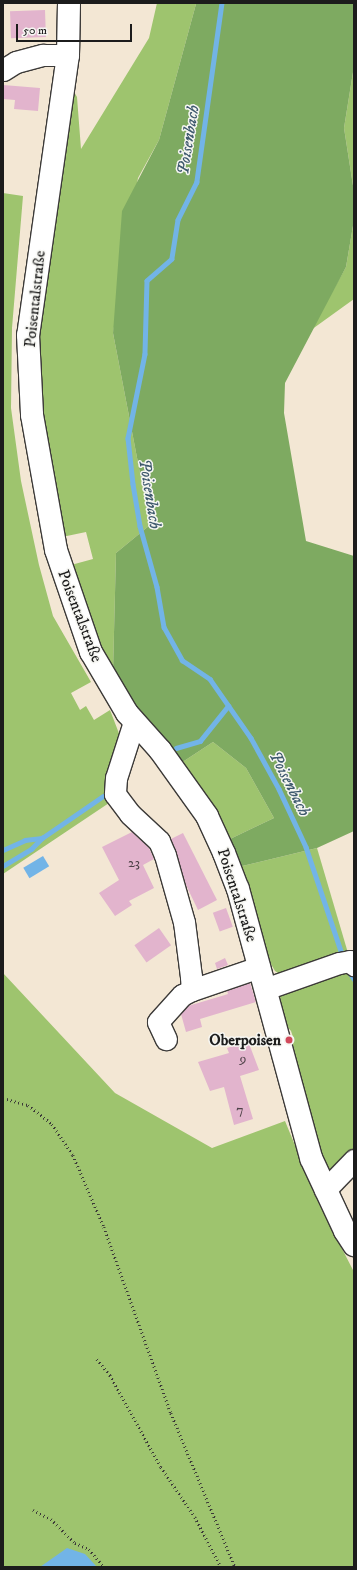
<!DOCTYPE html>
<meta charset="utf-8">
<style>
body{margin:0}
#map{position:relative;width:357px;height:1570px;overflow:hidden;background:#f3e7d4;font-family:"IM FELL DW Pica",serif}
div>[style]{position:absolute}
.green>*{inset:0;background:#9ec46e}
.forest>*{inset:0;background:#7eaa61}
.water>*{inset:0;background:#72b4e7;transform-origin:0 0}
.stream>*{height:4.5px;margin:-2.25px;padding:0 2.25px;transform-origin:2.25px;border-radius:2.25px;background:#72b4e7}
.building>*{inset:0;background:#e2b4cd;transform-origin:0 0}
.path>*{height:2.5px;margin-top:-1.25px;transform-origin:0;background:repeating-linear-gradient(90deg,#3c3a38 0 1px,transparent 0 4px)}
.roads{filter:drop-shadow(1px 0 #3c3a38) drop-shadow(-1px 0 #3c3a38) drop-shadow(0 1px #3c3a38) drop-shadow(0 -1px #3c3a38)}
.minor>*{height:21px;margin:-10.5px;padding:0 10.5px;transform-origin:10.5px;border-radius:10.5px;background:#fff}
.major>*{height:22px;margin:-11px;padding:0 11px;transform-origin:11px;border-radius:11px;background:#fff}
.dots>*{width:11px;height:11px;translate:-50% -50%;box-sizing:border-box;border:2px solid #f6f6f2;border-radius:50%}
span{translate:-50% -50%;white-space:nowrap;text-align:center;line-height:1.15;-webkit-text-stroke:3px #f6f6f2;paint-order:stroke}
.number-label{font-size:14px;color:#4e4248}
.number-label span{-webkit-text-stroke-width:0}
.street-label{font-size:16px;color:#1c1c1c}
.poi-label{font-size:16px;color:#1c1c1c;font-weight:700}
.right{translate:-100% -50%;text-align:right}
.water-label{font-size:17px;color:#3e596d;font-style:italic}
.frame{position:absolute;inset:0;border:4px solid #1c1c1c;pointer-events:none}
.scale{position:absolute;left:16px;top:24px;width:116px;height:18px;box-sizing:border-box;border:2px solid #1c1c1c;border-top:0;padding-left:5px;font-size:12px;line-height:14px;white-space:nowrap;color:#1c1c1c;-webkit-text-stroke:3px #f6f6f2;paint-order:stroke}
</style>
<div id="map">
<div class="green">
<i style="clip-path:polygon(157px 3px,196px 4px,159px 140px,138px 178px,113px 333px,150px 525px,116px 553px,113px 672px,91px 631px,71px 565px,93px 559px,86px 532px,62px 537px,44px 443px,37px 332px,73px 90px,77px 97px,81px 149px,149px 38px)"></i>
<i style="clip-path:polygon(354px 66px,354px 192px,344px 128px)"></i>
<i style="clip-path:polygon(3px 193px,23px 196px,12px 328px,11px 408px,21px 481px,39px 565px,53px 616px,91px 682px,71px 693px,80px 710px,86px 706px,94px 720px,110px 710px,120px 736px,109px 803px,3px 874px)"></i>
<i style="clip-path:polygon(354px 220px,354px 299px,311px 330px,346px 267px)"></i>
<i style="clip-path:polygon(213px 742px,246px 768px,274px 818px,228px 840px,204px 792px,181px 763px)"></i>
<i style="clip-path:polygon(317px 848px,348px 953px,281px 975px,275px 971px,268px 959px,238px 867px)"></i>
<i style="clip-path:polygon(354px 969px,354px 1155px,328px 1173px,321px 1158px,291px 1050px,293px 1037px,291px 1031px,284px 1023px,280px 998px,282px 987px)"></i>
<i style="clip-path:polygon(3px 973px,115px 1093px,212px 1148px,285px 1121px,320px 1206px,354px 1272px,354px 1567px,3px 1567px)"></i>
</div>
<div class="forest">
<i style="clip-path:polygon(194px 3px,354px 3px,354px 66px,344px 128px,354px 192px,354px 220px,346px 267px,285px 383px,284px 413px,306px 541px,354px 556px,354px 831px,317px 848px,238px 867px,228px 840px,274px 818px,246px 768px,213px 742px,181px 763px,143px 718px,113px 672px,116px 553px,150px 525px,113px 333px,122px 211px,159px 140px,196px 4px)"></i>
</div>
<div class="water">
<i style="left:43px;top:856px;width:12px;height:23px;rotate:59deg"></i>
<i style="clip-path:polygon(67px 1548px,85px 1554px,97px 1567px,40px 1567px)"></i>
</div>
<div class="stream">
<i style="left:222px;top:3px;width:181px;rotate:98deg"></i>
<i style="left:197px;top:182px;width:42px;rotate:116.6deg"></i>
<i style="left:178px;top:220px;width:39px;rotate:99deg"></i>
<i style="left:172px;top:259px;width:33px;rotate:139deg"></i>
<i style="left:147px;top:281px;width:73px;rotate:91.6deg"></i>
<i style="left:145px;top:354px;width:86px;rotate:101.4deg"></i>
<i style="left:128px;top:438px;width:46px;rotate:83.8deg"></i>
<i style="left:133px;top:484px;width:43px;rotate:80.5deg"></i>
<i style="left:140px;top:526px;width:63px;rotate:74.4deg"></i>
<i style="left:157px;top:587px;width:41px;rotate:80.1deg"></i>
<i style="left:164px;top:627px;width:38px;rotate:61deg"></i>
<i style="left:182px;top:660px;width:34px;rotate:34deg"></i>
<i style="left:210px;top:679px;width:72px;rotate:55.2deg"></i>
<i style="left:251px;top:738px;width:58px;rotate:61.2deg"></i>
<i style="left:279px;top:789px;width:64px;rotate:65deg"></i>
<i style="left:306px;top:847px;width:113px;rotate:71.4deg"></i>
<i style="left:176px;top:748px;width:25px;rotate:-16deg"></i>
<i style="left:200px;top:741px;width:45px;rotate:-51.3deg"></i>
<i style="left:3px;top:850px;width:24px;rotate:-24deg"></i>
<i style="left:25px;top:840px;width:17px;rotate:-7deg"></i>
<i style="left:42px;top:838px;width:74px;rotate:-34.5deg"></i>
<i style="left:3px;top:866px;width:33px;rotate:-31deg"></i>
<i style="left:31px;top:849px;width:16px;rotate:-45deg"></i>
<i style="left:348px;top:970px;width:11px;rotate:56deg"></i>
</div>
<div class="building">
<i style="left:45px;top:10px;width:27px;height:35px;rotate:88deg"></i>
<i style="clip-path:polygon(3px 85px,40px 88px,38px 111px,14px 109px,15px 100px,3px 99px)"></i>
<i style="clip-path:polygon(132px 832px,149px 848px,154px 859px,143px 865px,154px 888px,129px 901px,132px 905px,115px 916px,99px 893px,119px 880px,102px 847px)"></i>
<i style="clip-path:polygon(183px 833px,217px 900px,198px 910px,186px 885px,171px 839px)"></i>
<i style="left:226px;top:908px;width:20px;height:14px;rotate:70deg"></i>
<i style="left:159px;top:928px;width:21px;height:30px;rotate:55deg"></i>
<i style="clip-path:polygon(225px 958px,228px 965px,217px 969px,215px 963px)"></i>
<i style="clip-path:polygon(250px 983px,256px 1002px,200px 1019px,202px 1027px,186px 1032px,181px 1014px,188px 1006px,225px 995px,228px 994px,227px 991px)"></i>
<i style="clip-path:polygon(248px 1041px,259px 1070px,240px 1076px,253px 1119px,234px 1125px,224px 1087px,210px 1091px,198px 1062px,229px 1053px,227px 1048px)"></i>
</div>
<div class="path">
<i style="left:3px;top:1098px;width:26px;rotate:16deg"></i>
<i style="left:28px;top:1105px;width:31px;rotate:38deg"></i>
<i style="left:52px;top:1124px;width:37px;rotate:56deg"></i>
<i style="left:73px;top:1155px;width:78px;rotate:66.7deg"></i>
<i style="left:104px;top:1227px;width:198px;rotate:70.2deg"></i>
<i style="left:171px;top:1413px;width:167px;rotate:67.4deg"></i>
<i style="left:97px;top:1359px;width:21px;rotate:51deg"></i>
<i style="left:110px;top:1375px;width:105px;rotate:61deg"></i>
<i style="left:161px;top:1467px;width:60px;rotate:55.8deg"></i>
<i style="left:195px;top:1517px;width:56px;rotate:62.5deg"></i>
<i style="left:33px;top:1510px;width:20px;rotate:27deg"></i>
<i style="left:51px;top:1519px;width:34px;rotate:45deg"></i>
<i style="left:75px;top:1543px;width:15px;rotate:23deg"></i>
<i style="left:89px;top:1549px;width:23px;rotate:50deg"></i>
</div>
<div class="roads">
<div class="minor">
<i style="left:3px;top:70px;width:15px;rotate:-32deg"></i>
<i style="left:16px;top:62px;width:28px;rotate:-15deg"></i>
<i style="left:43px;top:55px;width:25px"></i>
<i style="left:134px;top:722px;width:59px;rotate:107.8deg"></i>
<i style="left:116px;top:778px;width:16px;rotate:94deg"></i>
<i style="left:115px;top:794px;width:25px;rotate:53deg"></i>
<i style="left:130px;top:814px;width:40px;rotate:43deg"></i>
<i style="left:159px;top:841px;width:15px;rotate:67deg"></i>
<i style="left:165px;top:855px;width:70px;rotate:74.2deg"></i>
<i style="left:184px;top:922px;width:55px;rotate:82.7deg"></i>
<i style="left:191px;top:977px;width:13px;rotate:86deg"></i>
<i style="left:192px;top:990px;width:11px;rotate:153deg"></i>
<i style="left:182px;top:995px;width:36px;rotate:132deg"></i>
<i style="left:158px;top:1022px;width:19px;rotate:65deg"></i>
<i style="left:265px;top:989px;width:78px;rotate:-19.4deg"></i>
<i style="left:339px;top:963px;width:11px;rotate:-10deg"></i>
<i style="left:350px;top:961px;width:6px;rotate:45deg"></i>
<i style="left:192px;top:990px;width:71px;rotate:-18.9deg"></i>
<i style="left:325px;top:1190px;width:42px;rotate:-46deg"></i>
</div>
<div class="major">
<i style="left:69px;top:3px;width:52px;rotate:91.1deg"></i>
<i style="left:68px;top:55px;width:283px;rotate:98.1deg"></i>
<i style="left:28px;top:335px;width:80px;rotate:87.1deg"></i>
<i style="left:32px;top:415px;width:137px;rotate:79.9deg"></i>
<i style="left:56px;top:550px;width:108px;rotate:71.1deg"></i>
<i style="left:91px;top:652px;width:71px;rotate:59.5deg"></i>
<i style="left:127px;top:713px;width:50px;rotate:48.3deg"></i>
<i style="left:160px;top:750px;width:81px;rotate:54.5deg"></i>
<i style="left:207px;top:816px;width:41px;rotate:65.3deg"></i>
<i style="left:224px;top:853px;width:39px;rotate:69deg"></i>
<i style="left:238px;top:889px;width:279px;rotate:74.8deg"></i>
<i style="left:311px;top:1158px;width:81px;rotate:65deg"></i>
<i style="left:345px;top:1231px;width:17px;rotate:57deg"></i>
</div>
</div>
<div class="dots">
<i style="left:289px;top:1040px;background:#d1495b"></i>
</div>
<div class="number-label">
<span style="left:134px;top:863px">23</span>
<span style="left:243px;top:1059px">9</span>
<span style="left:240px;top:1110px">7</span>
</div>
<div class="street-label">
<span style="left:35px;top:299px;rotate:-84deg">Poisentalstraße</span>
<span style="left:80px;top:616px;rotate:69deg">Poisentalstraße</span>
<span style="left:237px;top:895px;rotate:72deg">Poisentalstraße</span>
</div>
<div class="poi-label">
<span class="right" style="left:281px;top:1040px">Oberpoisen</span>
</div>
<div class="water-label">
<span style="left:189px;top:140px;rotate:-81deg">Poisenbach</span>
<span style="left:149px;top:494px;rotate:81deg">Poisenbach</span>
<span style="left:289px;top:784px;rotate:63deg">Poisenbach</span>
</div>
<div class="frame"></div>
<div class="scale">50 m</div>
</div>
